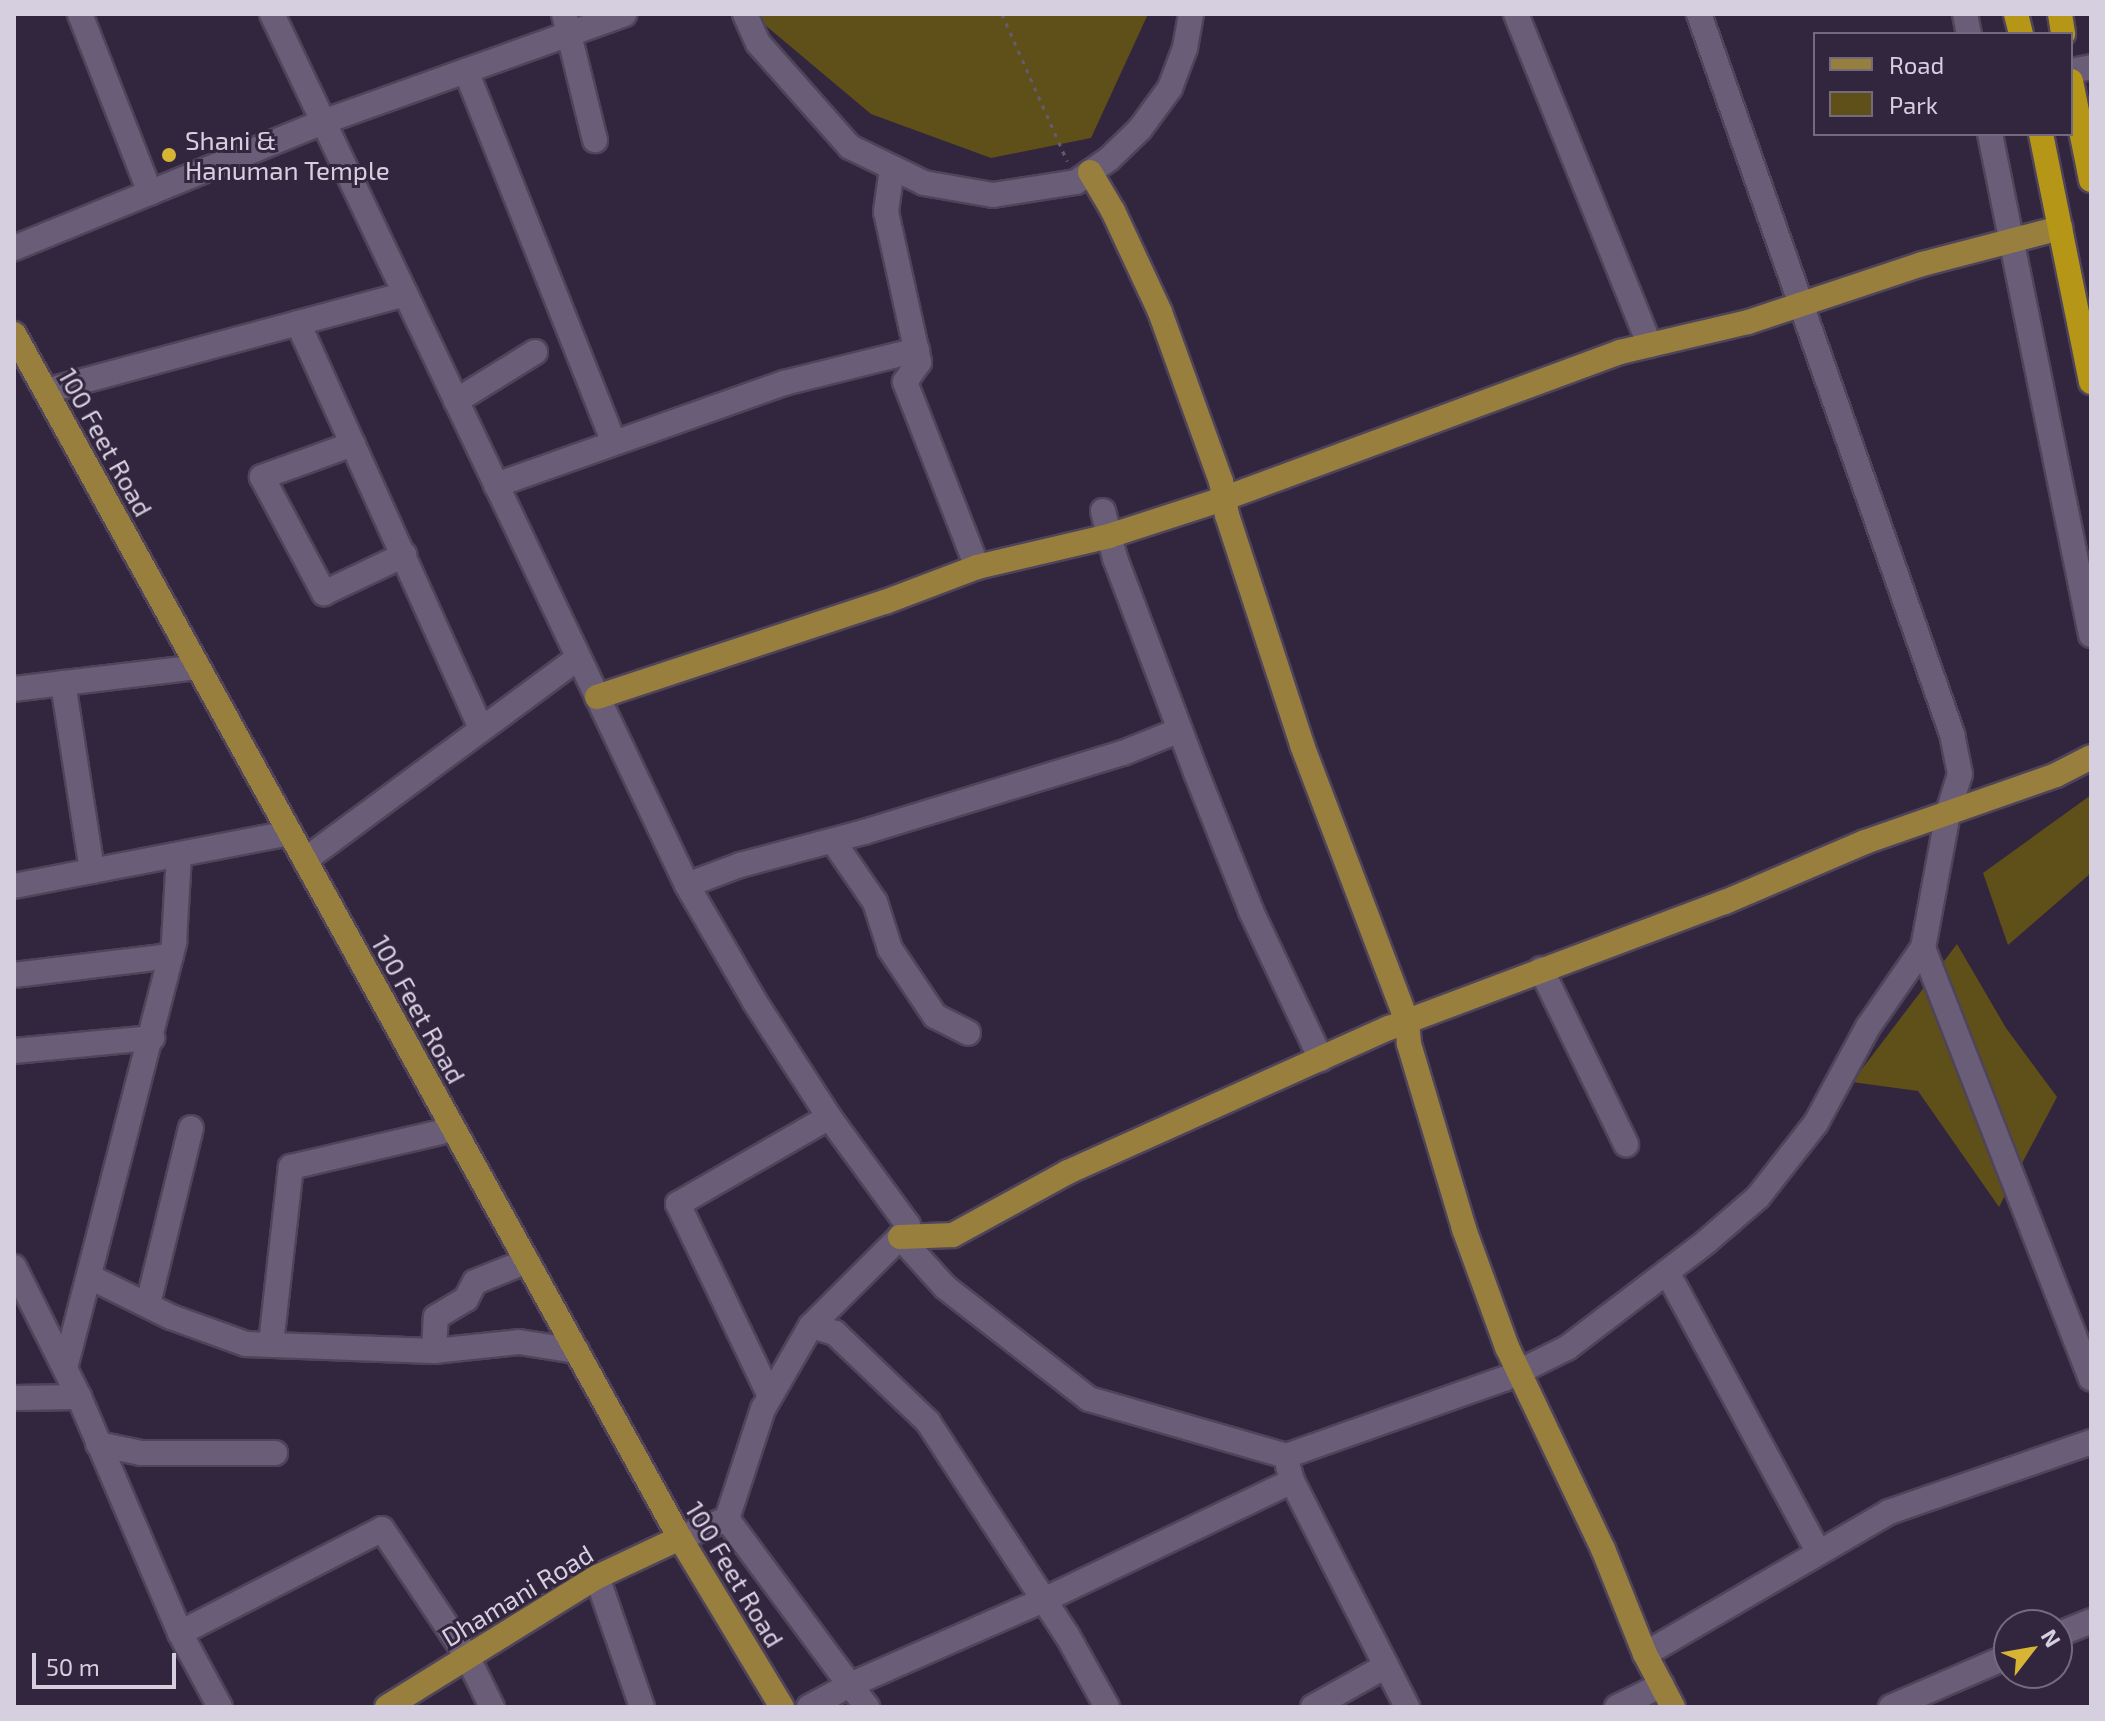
<!DOCTYPE html>
<style>
body{margin:0}
#map{position:relative;width:2105px;height:1721px;overflow:hidden;background:#32263e;font-family:"Exo 2",sans-serif}
div>[style]{position:absolute}
.green>*{inset:0;background:#5f4f19}
.path>*{height:3px;margin-top:-1.5px;transform-origin:0;background:repeating-linear-gradient(90deg,#655a70 0 4px,transparent 0 10px)}
.roads{filter:drop-shadow(2px 0 #4f4459) drop-shadow(-2px 0 #4f4459) drop-shadow(0 2px #4f4459) drop-shadow(0 -2px #4f4459)}
.minor>*{height:24px;margin:-12px;padding:0 12px;transform-origin:12px;border-radius:12px;background:#6a5d78}
.major>*{height:24px;margin:-12px;padding:0 12px;transform-origin:12px;border-radius:12px;background:#987f3e}
.highway>*{height:24px;margin:-12px;padding:0 12px;transform-origin:12px;border-radius:12px;background:#b69617}
.dots>*{width:22px;height:22px;translate:-50% -50%;box-sizing:border-box;border:4px solid #32263e;border-radius:50%}
span{translate:-50% -50%;white-space:nowrap;text-align:center;line-height:1.15;-webkit-text-stroke:6px #32263e;paint-order:stroke}
.poi-label{font-size:26px;color:#d6cfdf}
.left{translate:0 -50%;text-align:left}
.street-label{font-size:26px;color:#d6cfdf}
.frame{position:absolute;inset:0;border:16px solid #d6cfdf;pointer-events:none}
.legend{position:absolute;left:1813px;top:32px;width:260px;height:104px;box-sizing:border-box;background:#32263e;border:2px solid #746a7e;margin:0;padding:10px 14px;list-style:none;font-size:24px;color:#d6cfdf}
.legend li{display:flex;align-items:center;gap:16px;height:40px}
.legend b{width:40px;border:2px solid #746a7e}
.north{position:absolute;left:1993px;top:1609px;width:80px;height:80px;box-sizing:border-box;background:#32263e;border:2px solid #746a7e;border-radius:50%;rotate:59deg;font-size:22px;font-weight:700;line-height:32px;text-align:center;color:#d6cfdf}
.north::after{content:'';display:block;margin:auto;width:28px;height:36px;background:#d8b434;clip-path:polygon(50% 0,100% 100%,50% 72%,0 100%)}
.scale{position:absolute;left:32px;top:1653px;width:144px;height:36px;box-sizing:border-box;border:4px solid #d6cfdf;border-top:0;padding-left:10px;font-size:24px;line-height:28px;white-space:nowrap;color:#d6cfdf;-webkit-text-stroke:6px #32263e;paint-order:stroke}
</style>
<div id="map">
<div class="green">
<i style="clip-path:polygon(752px 14px,1148px 14px,1091px 138px,991px 158px,871px 114px)"></i>
<i style="clip-path:polygon(2091px 795px,2091px 873px,2008px 945px,1983px 873px)"></i>
<i style="clip-path:polygon(1957px 944px,2006px 1028px,2057px 1097px,1999px 1207px,1918px 1091px,1852px 1082px)"></i>
</div>
<div class="path">
<i style="left:1002px;top:14px;width:161px;rotate:66.1deg"></i>
</div>
<div class="roads">
<div class="minor">
<i style="left:80px;top:14px;width:192px;rotate:68.6deg"></i>
<i style="left:272px;top:14px;width:965px;rotate:64.52deg"></i>
<i style="left:687px;top:885px;width:135px;rotate:59.8deg"></i>
<i style="left:755px;top:1002px;width:137px;rotate:57.2deg"></i>
<i style="left:829px;top:1117px;width:134px;rotate:53.8deg"></i>
<i style="left:908px;top:1225px;width:14px;rotate:124deg"></i>
<i style="left:900px;top:1237px;width:67px;rotate:48deg"></i>
<i style="left:945px;top:1287px;width:182px;rotate:37.9deg"></i>
<i style="left:1089px;top:1399px;width:205px;rotate:16.1deg"></i>
<i style="left:1286px;top:1456px;width:231px;rotate:-19.5deg"></i>
<i style="left:1504px;top:1379px;width:70px;rotate:-26.2deg"></i>
<i style="left:1567px;top:1348px;width:175px;rotate:-37.3deg"></i>
<i style="left:1706px;top:1242px;width:69px;rotate:-40.9deg"></i>
<i style="left:1758px;top:1197px;width:94px;rotate:-51.9deg"></i>
<i style="left:1816px;top:1123px;width:109px;rotate:-61.6deg"></i>
<i style="left:1868px;top:1027px;width:96px;rotate:-55.2deg"></i>
<i style="left:1923px;top:948px;width:137px;rotate:-79.5deg"></i>
<i style="left:1948px;top:813px;width:41px;rotate:-72.9deg"></i>
<i style="left:1960px;top:774px;width:41px;rotate:-101.3deg"></i>
<i style="left:1952px;top:734px;width:763px;rotate:-109.36deg"></i>
<i style="left:564px;top:14px;width:130px;rotate:76.2deg"></i>
<i style="left:745px;top:14px;width:32px;rotate:66deg"></i>
<i style="left:758px;top:43px;width:139px;rotate:48.5deg"></i>
<i style="left:850px;top:147px;width:82px;rotate:25.9deg"></i>
<i style="left:924px;top:183px;width:70px;rotate:9.9deg"></i>
<i style="left:993px;top:195px;width:84px;rotate:-8.9deg"></i>
<i style="left:1076px;top:182px;width:40px;rotate:-34.9deg"></i>
<i style="left:1109px;top:159px;width:43px;rotate:-44.1deg"></i>
<i style="left:1140px;top:129px;width:51px;rotate:-53.8deg"></i>
<i style="left:1170px;top:88px;width:43px;rotate:-69.4deg"></i>
<i style="left:1185px;top:48px;width:35px;rotate:-80deg"></i>
<i style="left:1516px;top:14px;width:357px;rotate:68deg"></i>
<i style="left:1965px;top:14px;width:20px;rotate:79deg"></i>
<i style="left:466px;top:71px;width:400px;rotate:68.3deg"></i>
<i style="left:2071px;top:71px;width:20px;rotate:-11deg"></i>
<i style="left:1990px;top:134px;width:511px;rotate:78.6deg"></i>
<i style="left:892px;top:168px;width:44px;rotate:97.8deg"></i>
<i style="left:886px;top:212px;width:154px;rotate:77.6deg"></i>
<i style="left:919px;top:362px;width:24px;rotate:125deg"></i>
<i style="left:905px;top:382px;width:199px;rotate:68.7deg"></i>
<i style="left:14px;top:248px;width:334px;rotate:-22.2deg"></i>
<i style="left:323px;top:122px;width:320px;rotate:-19.7deg"></i>
<i style="left:298px;top:323px;width:445px;rotate:65.7deg"></i>
<i style="left:46px;top:391px;width:372px;rotate:-15.1deg"></i>
<i style="left:456px;top:401px;width:93px;rotate:-31.8deg"></i>
<i style="left:353px;top:444px;width:97px;rotate:160.1deg"></i>
<i style="left:262px;top:477px;width:132px;rotate:61.9deg"></i>
<i style="left:324px;top:593px;width:89px;rotate:-25.4deg"></i>
<i style="left:496px;top:485px;width:306px;rotate:-19.5deg"></i>
<i style="left:784px;top:383px;width:137px;rotate:-13.9deg"></i>
<i style="left:1103px;top:511px;width:49px;rotate:75.7deg"></i>
<i style="left:1115px;top:558px;width:232px;rotate:69.3deg"></i>
<i style="left:1197px;top:775px;width:146px;rotate:68.3deg"></i>
<i style="left:1251px;top:911px;width:164px;rotate:64.7deg"></i>
<i style="left:63px;top:683px;width:190px;rotate:81.2deg"></i>
<i style="left:14px;top:689px;width:185px;rotate:-6.8deg"></i>
<i style="left:833px;top:841px;width:74px;rotate:55.5deg"></i>
<i style="left:875px;top:902px;width:49px;rotate:72.3deg"></i>
<i style="left:890px;top:949px;width:81px;rotate:56.1deg"></i>
<i style="left:935px;top:1016px;width:37px;rotate:27deg"></i>
<i style="left:305px;top:860px;width:340px;rotate:-36.5deg"></i>
<i style="left:687px;top:885px;width:57px;rotate:-20.7deg"></i>
<i style="left:740px;top:865px;width:128px;rotate:-14.9deg"></i>
<i style="left:864px;top:832px;width:271px;rotate:-17deg"></i>
<i style="left:1123px;top:753px;width:61px;rotate:-22deg"></i>
<i style="left:14px;top:886px;width:281px;rotate:-10.9deg"></i>
<i style="left:1923px;top:948px;width:462px;rotate:68.7deg"></i>
<i style="left:1541px;top:969px;width:195px;rotate:64.1deg"></i>
<i style="left:14px;top:975px;width:158px;rotate:-6.9deg"></i>
<i style="left:14px;top:1051px;width:139px;rotate:-5.4deg"></i>
<i style="left:14px;top:1267px;width:145px;rotate:63.4deg"></i>
<i style="left:79px;top:1397px;width:257px;rotate:66.8deg"></i>
<i style="left:180px;top:1633px;width:84px;rotate:61.6deg"></i>
<i style="left:1667px;top:1272px;width:319px;rotate:61.6deg"></i>
<i style="left:90px;top:1277px;width:90px;rotate:26.3deg"></i>
<i style="left:171px;top:1317px;width:80px;rotate:19.8deg"></i>
<i style="left:246px;top:1344px;width:188px;rotate:2.1deg"></i>
<i style="left:434px;top:1351px;width:34px;rotate:-87deg"></i>
<i style="left:436px;top:1317px;width:35px;rotate:-31deg"></i>
<i style="left:466px;top:1299px;width:19px;rotate:-62deg"></i>
<i style="left:475px;top:1282px;width:56px;rotate:-22deg"></i>
<i style="left:148px;top:1304px;width:181px;rotate:-76.3deg"></i>
<i style="left:811px;top:1326px;width:25px;rotate:16deg"></i>
<i style="left:835px;top:1333px;width:129px;rotate:43.7deg"></i>
<i style="left:928px;top:1422px;width:254px;rotate:56.9deg"></i>
<i style="left:1067px;top:1635px;width:82px;rotate:60.9deg"></i>
<i style="left:271px;top:1344px;width:178px;rotate:-83.6deg"></i>
<i style="left:291px;top:1167px;width:167px;rotate:-13.1deg"></i>
<i style="left:434px;top:1351px;width:85px;rotate:-6deg"></i>
<i style="left:519px;top:1342px;width:59px;rotate:8.8deg"></i>
<i style="left:65px;top:1368px;width:440px;rotate:-75.6deg"></i>
<i style="left:174px;top:942px;width:87px;rotate:-86.7deg"></i>
<i style="left:770px;top:1396px;width:213px;rotate:-115.6deg"></i>
<i style="left:678px;top:1204px;width:174px;rotate:-29.9deg"></i>
<i style="left:14px;top:1398px;width:65px;rotate:-0.9deg"></i>
<i style="left:98px;top:1444px;width:44px;rotate:11.8deg"></i>
<i style="left:141px;top:1453px;width:134px"></i>
<i style="left:1288px;top:1466px;width:16px;rotate:75deg"></i>
<i style="left:1292px;top:1481px;width:254px;rotate:63deg"></i>
<i style="left:727px;top:1519px;width:207px;rotate:53.5deg"></i>
<i style="left:850px;top:1685px;width:212px;rotate:-23.7deg"></i>
<i style="left:1044px;top:1600px;width:275px;rotate:-25.6deg"></i>
<i style="left:727px;top:1519px;width:116px;rotate:-71.9deg"></i>
<i style="left:763px;top:1409px;width:96px;rotate:-60deg"></i>
<i style="left:811px;top:1326px;width:126px;rotate:-45deg"></i>
<i style="left:680px;top:1538px;width:51px;rotate:-22deg"></i>
<i style="left:597px;top:1577px;width:138px;rotate:70.9deg"></i>
<i style="left:180px;top:1633px;width:227px;rotate:-27.2deg"></i>
<i style="left:382px;top:1529px;width:153px;rotate:56.2deg"></i>
<i style="left:467px;top:1656px;width:57px;rotate:63.9deg"></i>
<i style="left:2057px;top:1635px;width:37px;rotate:-22deg"></i>
<i style="left:1645px;top:1654px;width:282px;rotate:-30.2deg"></i>
<i style="left:1889px;top:1512px;width:214px;rotate:-19.1deg"></i>
<i style="left:809px;top:1707px;width:47px;rotate:-28.2deg"></i>
<i style="left:850px;top:1685px;width:28px;rotate:52deg"></i>
<i style="left:1313px;top:1707px;width:84px;rotate:-29.3deg"></i>
<i style="left:1617px;top:1707px;width:50px;rotate:-26.1deg"></i>
<i style="left:1891px;top:1707px;width:129px;rotate:-23.4deg"></i>
</div>
<div class="major">
<i style="left:1090px;top:172px;width:45px;rotate:59.5deg"></i>
<i style="left:1113px;top:211px;width:111px;rotate:65deg"></i>
<i style="left:1160px;top:312px;width:180px;rotate:70.2deg"></i>
<i style="left:1221px;top:481px;width:35px;rotate:80deg"></i>
<i style="left:1227px;top:515px;width:242px;rotate:71.9deg"></i>
<i style="left:1302px;top:745px;width:295px;rotate:69.2deg"></i>
<i style="left:1407px;top:1021px;width:23px;rotate:85deg"></i>
<i style="left:1409px;top:1044px;width:193px;rotate:73.4deg"></i>
<i style="left:1464px;top:1229px;width:126px;rotate:70deg"></i>
<i style="left:1507px;top:1347px;width:224px;rotate:64.6deg"></i>
<i style="left:1603px;top:1549px;width:113px;rotate:68.2deg"></i>
<i style="left:1645px;top:1654px;width:60px;rotate:62.2deg"></i>
<i style="left:14px;top:334px;width:1376px;rotate:61.05deg"></i>
<i style="left:680px;top:1538px;width:197px;rotate:58.9deg"></i>
<i style="left:597px;top:697px;width:303px;rotate:-18.3deg"></i>
<i style="left:885px;top:602px;width:98px;rotate:-20.8deg"></i>
<i style="left:977px;top:567px;width:136px;rotate:-13.2deg"></i>
<i style="left:1109px;top:536px;width:114px;rotate:-18deg"></i>
<i style="left:1217px;top:501px;width:430px;rotate:-20.3deg"></i>
<i style="left:1620px;top:352px;width:131px;rotate:-13.2deg"></i>
<i style="left:1748px;top:322px;width:183px;rotate:-18.4deg"></i>
<i style="left:1922px;top:264px;width:143px;rotate:-14.6deg"></i>
<i style="left:900px;top:1237px;width:53px;rotate:-2.2deg"></i>
<i style="left:953px;top:1235px;width:131px;rotate:-28.7deg"></i>
<i style="left:1068px;top:1172px;width:352px;rotate:-24.2deg"></i>
<i style="left:1389px;top:1028px;width:359px;rotate:-20.6deg"></i>
<i style="left:1725px;top:902px;width:152px;rotate:-23.2deg"></i>
<i style="left:1865px;top:842px;width:202px;rotate:-19.3deg"></i>
<i style="left:2056px;top:775px;width:39px;rotate:-27deg"></i>
<i style="left:387px;top:1707px;width:247px;rotate:-31.8deg"></i>
<i style="left:597px;top:1577px;width:92px;rotate:-25.2deg"></i>
</div>
<div class="highway">
<i style="left:2016px;top:14px;width:21px;rotate:76deg"></i>
<i style="left:2060px;top:14px;width:20px;rotate:81deg"></i>
<i style="left:2071px;top:81px;width:101px;rotate:78.6deg"></i>
<i style="left:2041px;top:134px;width:253px;rotate:78.6deg"></i>
</div>
</div>
<div class="dots">
<i style="left:169px;top:155px;background:#d8b434"></i>
</div>
<div class="poi-label">
<span class="left" style="left:185px;top:155px">Shani &amp;<br>Hanuman Temple</span>
</div>
<div class="street-label">
<span style="left:106px;top:442px;rotate:61deg">100 Feet Road</span>
<span style="left:419px;top:1009px;rotate:61deg">100 Feet Road</span>
<span style="left:735px;top:1574px;rotate:59deg">100 Feet Road</span>
<span style="left:517px;top:1595px;rotate:-31deg">Dhamani Road</span>
</div>
<div class="frame"></div>
<ul class="legend">
<li><b style="height:10px;background:#987f3e"></b>Road</li>
<li><b style="height:22px;background:#5f4f19"></b>Park</li>
</ul>
<div class="north">N</div>
<div class="scale">50 m</div>
</div>
